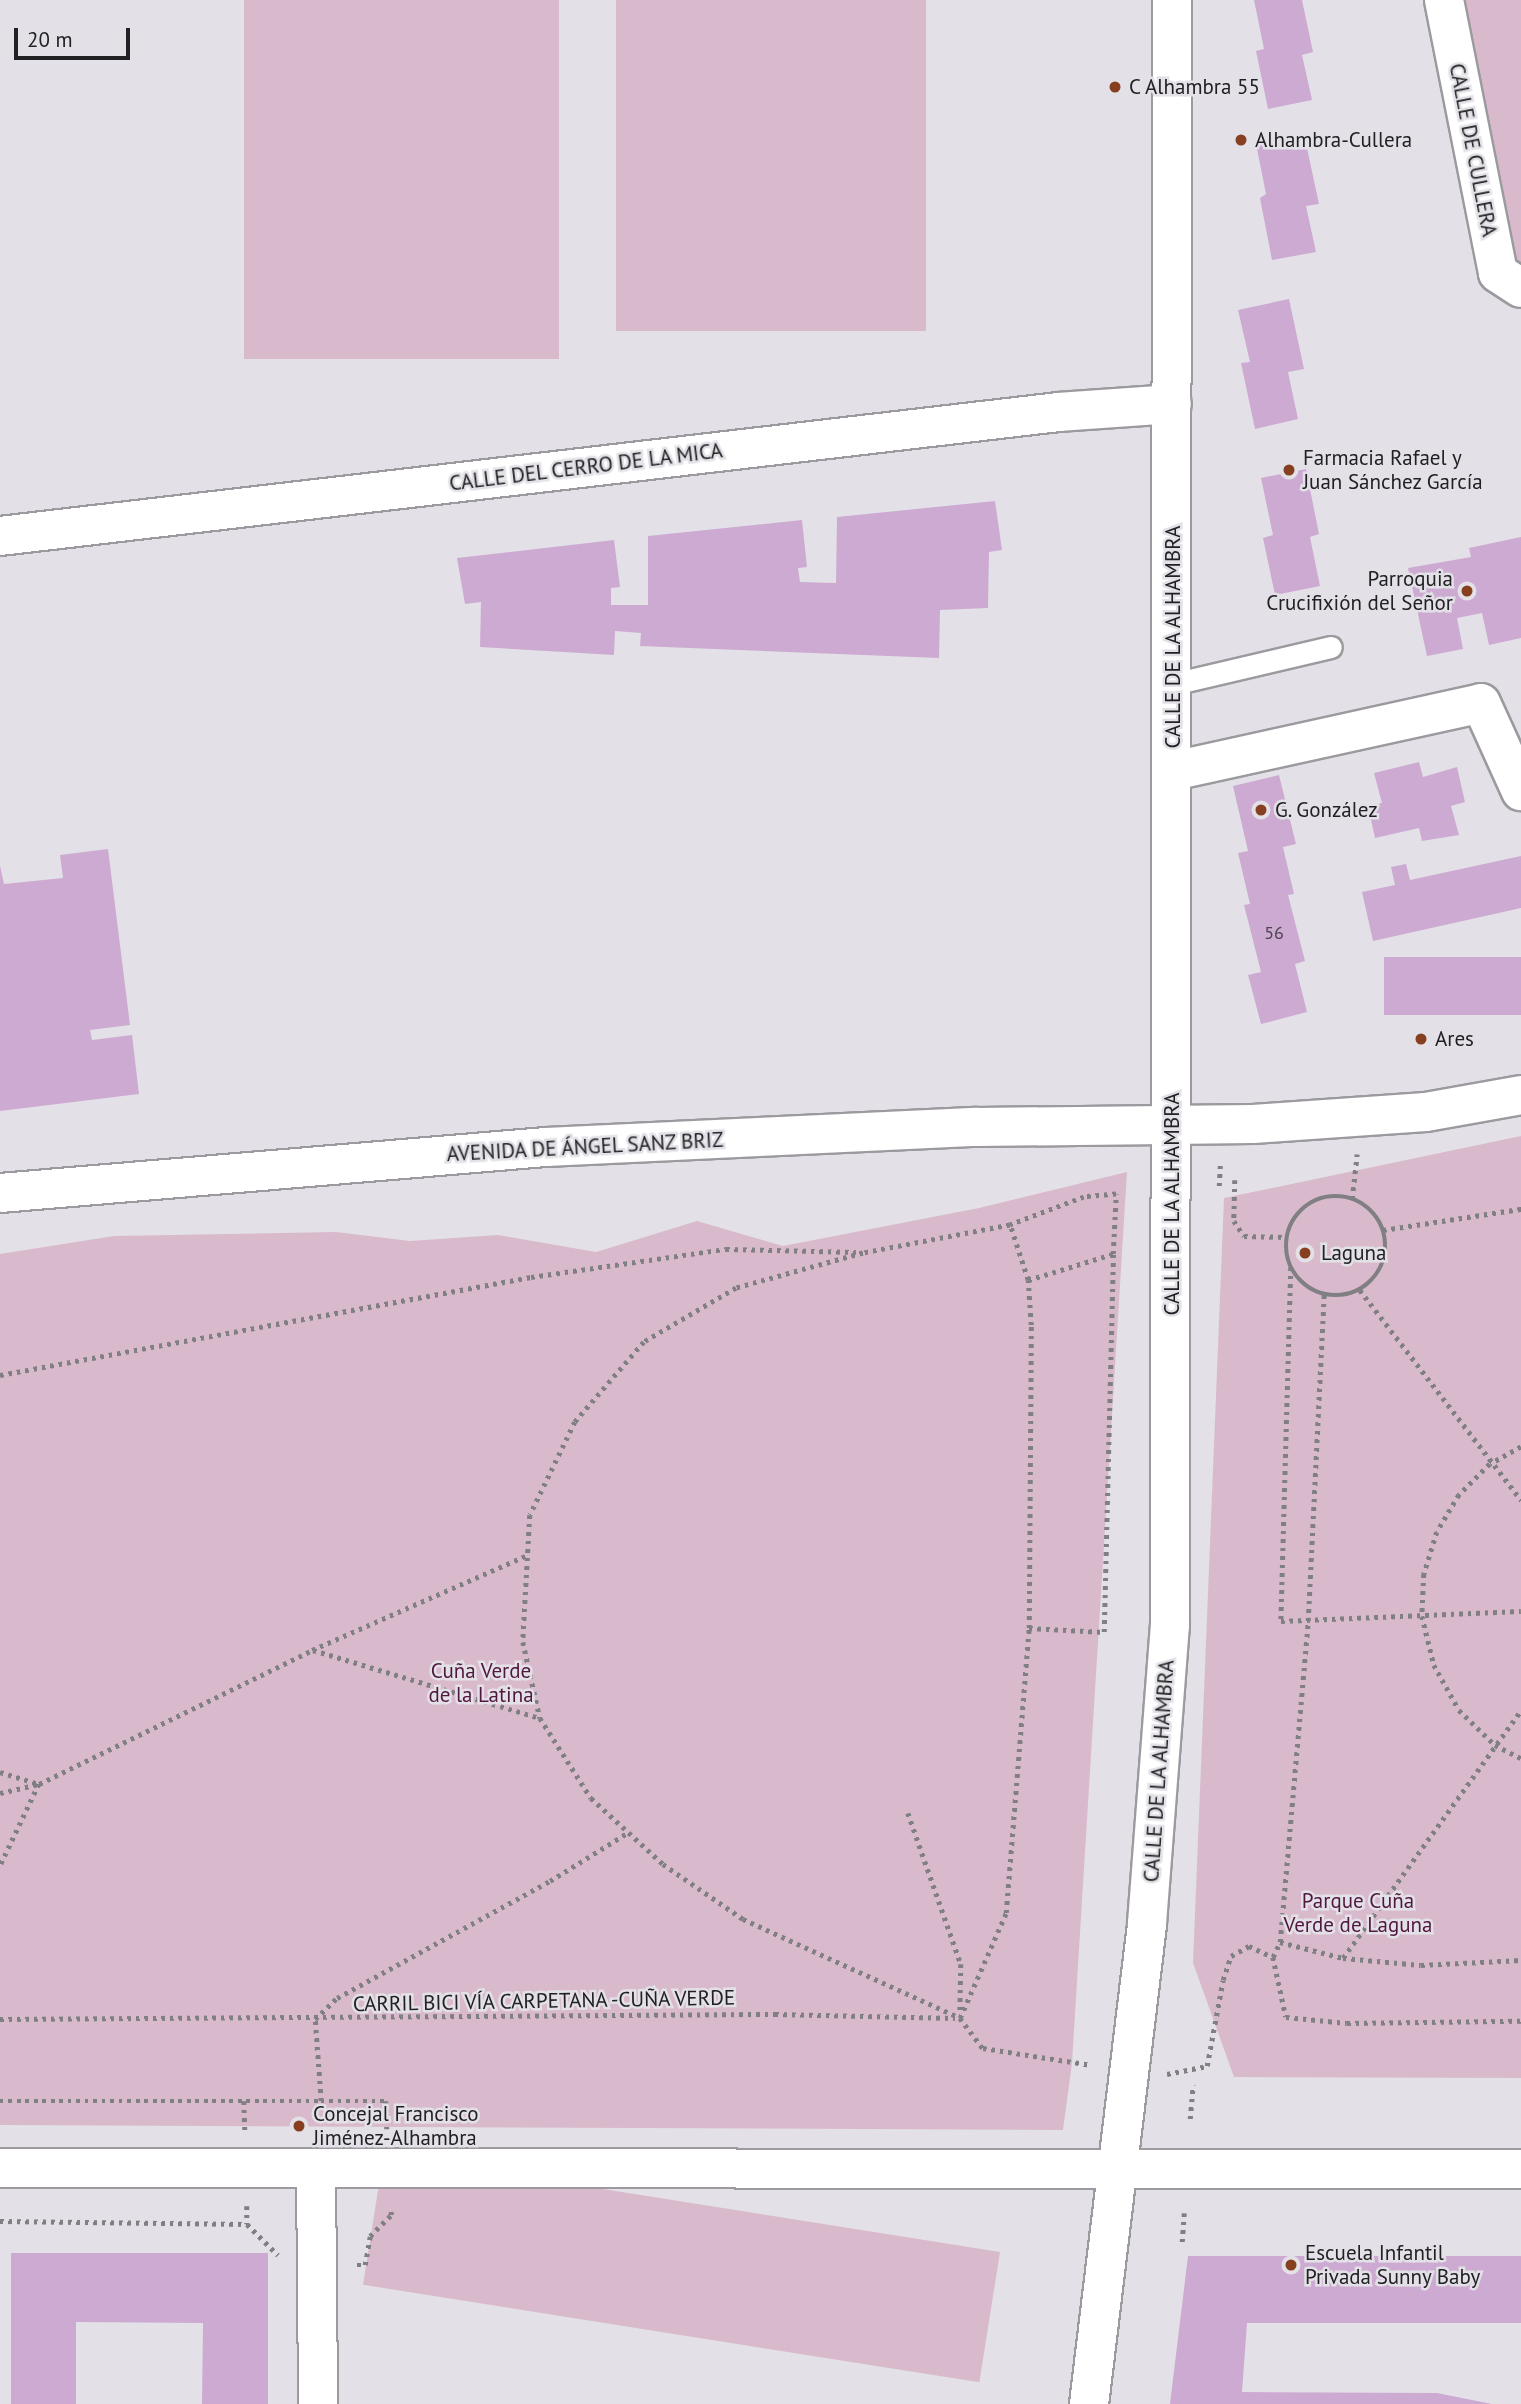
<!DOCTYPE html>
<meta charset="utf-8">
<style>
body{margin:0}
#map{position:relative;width:1521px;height:2404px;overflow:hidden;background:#e3e1e7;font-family:"PT Sans",sans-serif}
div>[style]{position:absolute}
.green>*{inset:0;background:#d9bacc;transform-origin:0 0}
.building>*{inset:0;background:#cdaad2;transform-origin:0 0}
.path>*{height:4.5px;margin-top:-2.25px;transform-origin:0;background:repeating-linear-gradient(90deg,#807f83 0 3.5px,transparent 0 8.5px)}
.path>.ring{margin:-2.25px;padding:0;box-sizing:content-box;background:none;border:4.5px solid #807f83;border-radius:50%}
.roads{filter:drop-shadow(2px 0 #9c9a9f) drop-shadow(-2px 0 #9c9a9f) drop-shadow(0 2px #9c9a9f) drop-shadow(0 -2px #9c9a9f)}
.service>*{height:21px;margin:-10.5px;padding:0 10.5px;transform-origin:10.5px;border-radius:10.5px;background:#fff}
.minor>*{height:38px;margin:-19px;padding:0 19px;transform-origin:19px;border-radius:19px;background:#fff}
.tertiary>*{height:38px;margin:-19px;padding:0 19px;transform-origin:19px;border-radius:19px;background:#fff}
.secondary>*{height:38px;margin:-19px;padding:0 19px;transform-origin:19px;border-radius:19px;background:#fff}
.dots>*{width:19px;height:19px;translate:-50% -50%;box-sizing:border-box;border:4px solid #e3e1e7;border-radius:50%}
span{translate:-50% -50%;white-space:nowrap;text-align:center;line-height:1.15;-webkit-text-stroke:5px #e3e1e7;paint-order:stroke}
.number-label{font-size:18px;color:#4c434f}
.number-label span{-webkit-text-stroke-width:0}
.poi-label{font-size:21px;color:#212123}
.left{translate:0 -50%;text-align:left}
.right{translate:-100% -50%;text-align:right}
.street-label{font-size:21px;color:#212123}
.park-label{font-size:21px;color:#51183f}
.scale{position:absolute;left:14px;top:28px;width:116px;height:32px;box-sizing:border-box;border:4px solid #212123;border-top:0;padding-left:9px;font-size:21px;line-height:24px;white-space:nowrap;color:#212123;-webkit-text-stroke:5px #e3e1e7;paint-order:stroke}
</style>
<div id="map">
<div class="green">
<i style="left:244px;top:0;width:315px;height:359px"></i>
<i style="left:616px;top:0;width:310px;height:331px"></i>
<i style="clip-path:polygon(1444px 0,1521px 0,1521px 288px)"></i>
<i style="clip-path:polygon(1521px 1136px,1521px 2078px,1234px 2077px,1193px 1963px,1224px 1198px)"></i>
<i style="clip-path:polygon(1127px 1172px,1072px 2063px,1063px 2130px,0 2125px,0 1254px,114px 1236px,336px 1232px,410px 1241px,498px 1235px,596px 1252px,697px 1221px,783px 1246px,979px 1208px)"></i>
<i style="left:1000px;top:2252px;width:132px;height:624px;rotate:99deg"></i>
</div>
<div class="building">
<i style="clip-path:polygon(1254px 0,1302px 0,1313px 52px,1302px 55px,1312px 100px,1268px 109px,1256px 51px,1264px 49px)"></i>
<i style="clip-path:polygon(1304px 134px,1319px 204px,1306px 206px,1316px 252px,1272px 260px,1260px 198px,1266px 194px,1256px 144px)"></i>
<i style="clip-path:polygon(1289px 299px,1304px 369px,1288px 372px,1298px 419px,1255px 429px,1241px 363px,1250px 362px,1238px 310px)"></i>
<i style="clip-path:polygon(1306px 469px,1319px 534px,1310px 537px,1320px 586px,1275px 595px,1263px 538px,1273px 535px,1261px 478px)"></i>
<i style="clip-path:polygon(995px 501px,1002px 550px,989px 552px,988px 608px,940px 610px,939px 658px,640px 646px,641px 633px,615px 631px,614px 655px,480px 647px,481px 602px,465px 604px,457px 558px,614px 540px,620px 587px,611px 588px,611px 605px,648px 605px,648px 536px,802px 520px,807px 567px,798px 568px,800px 582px,836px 583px,837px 517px)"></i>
<i style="clip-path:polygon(1521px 537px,1521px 638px,1489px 645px,1482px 613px,1457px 618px,1463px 649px,1427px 656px,1408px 568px,1471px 557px,1469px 548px)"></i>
<i style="clip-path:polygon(1419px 762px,1423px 777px,1457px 767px,1465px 802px,1451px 806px,1459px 835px,1422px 841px,1419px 828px,1375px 838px,1368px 806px,1382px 803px,1374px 773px)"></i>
<i style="clip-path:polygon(1279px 775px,1296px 844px,1283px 847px,1294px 894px,1288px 895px,1305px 961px,1295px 964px,1307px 1012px,1261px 1024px,1248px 975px,1261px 972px,1244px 905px,1250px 904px,1238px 853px,1248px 851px,1233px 786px)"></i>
<i style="clip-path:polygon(108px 849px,130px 1025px,90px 1030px,92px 1040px,132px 1035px,139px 1094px,0 1111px,0 866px,4px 884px,63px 878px,60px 855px)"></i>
<i style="clip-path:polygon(1521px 856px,1521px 908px,1373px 941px,1362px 892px,1395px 885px,1391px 867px,1406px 864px,1410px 880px)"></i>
<i style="left:1521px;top:957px;width:58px;height:137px;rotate:90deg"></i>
<i style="clip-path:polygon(11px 2253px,268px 2253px,268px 2404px,202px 2404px,203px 2323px,76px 2322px,76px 2404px,11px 2404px)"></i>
<i style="clip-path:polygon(1188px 2256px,1521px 2256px,1521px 2323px,1247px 2323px,1242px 2392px,1437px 2393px,1492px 2404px,1170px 2404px)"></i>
</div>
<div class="path">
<i style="left:1235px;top:1180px;width:41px;rotate:91.4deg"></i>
<i style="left:1234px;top:1221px;width:18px;rotate:56deg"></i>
<i style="left:1244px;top:1236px;width:43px;rotate:1.3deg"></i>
<i style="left:1219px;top:1186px;width:22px;rotate:-87deg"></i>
<i class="ring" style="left:1286px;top:1196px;width:95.5px;height:95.5px"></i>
<i style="left:1352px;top:1199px;width:45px;rotate:-83.7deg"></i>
<i style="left:1383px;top:1230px;width:140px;rotate:-8.7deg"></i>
<i style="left:1291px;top:1267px;width:354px;rotate:91.6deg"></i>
<i style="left:1281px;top:1621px;width:240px;rotate:-2.4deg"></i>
<i style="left:1028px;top:1280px;width:89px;rotate:-17deg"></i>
<i style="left:1113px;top:1254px;width:60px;rotate:-87.1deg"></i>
<i style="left:1116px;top:1194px;width:32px;rotate:175deg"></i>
<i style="left:1084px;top:1197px;width:79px;rotate:159.3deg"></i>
<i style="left:1010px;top:1225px;width:150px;rotate:169.2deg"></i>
<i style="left:863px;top:1253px;width:132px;rotate:164.6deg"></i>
<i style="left:736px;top:1288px;width:107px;rotate:149.6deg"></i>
<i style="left:644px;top:1342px;width:106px;rotate:130.8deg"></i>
<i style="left:575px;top:1422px;width:103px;rotate:115.8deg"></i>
<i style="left:530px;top:1515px;width:127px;rotate:93.2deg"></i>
<i style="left:523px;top:1642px;width:78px;rotate:77.4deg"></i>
<i style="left:540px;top:1718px;width:95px;rotate:57.5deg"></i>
<i style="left:591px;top:1798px;width:98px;rotate:42.5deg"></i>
<i style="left:663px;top:1864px;width:97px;rotate:34.5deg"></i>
<i style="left:743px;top:1919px;width:239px;rotate:24.5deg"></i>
<i style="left:960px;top:2018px;width:38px;rotate:53deg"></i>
<i style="left:983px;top:2048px;width:110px;rotate:8.9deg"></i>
<i style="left:1360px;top:1290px;width:265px;rotate:52.5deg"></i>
<i style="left:0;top:1375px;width:540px;rotate:-10.46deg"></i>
<i style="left:531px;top:1277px;width:197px;rotate:-8.2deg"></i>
<i style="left:726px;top:1249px;width:130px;rotate:1.3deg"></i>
<i style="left:1521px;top:1447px;width:35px;rotate:151deg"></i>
<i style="left:1490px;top:1464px;width:44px;rotate:135deg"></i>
<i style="left:1459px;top:1495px;width:43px;rotate:120.7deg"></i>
<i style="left:1437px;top:1532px;width:44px;rotate:107.2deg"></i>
<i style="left:1424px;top:1574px;width:42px;rotate:92.7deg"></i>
<i style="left:1422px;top:1616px;width:50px;rotate:76.2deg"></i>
<i style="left:1434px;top:1665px;width:51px;rotate:60.9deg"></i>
<i style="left:1459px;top:1710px;width:50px;rotate:44.2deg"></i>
<i style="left:1495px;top:1745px;width:29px;rotate:27deg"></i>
<i style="left:1029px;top:1628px;width:75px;rotate:3.1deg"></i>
<i style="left:1104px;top:1632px;width:378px;rotate:-88.6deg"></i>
<i style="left:313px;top:1650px;width:236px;rotate:16.7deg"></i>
<i style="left:0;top:1772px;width:41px;rotate:17.1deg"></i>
<i style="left:39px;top:1784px;width:91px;rotate:115.4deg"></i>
<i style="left:0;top:1793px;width:40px;rotate:-13deg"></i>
<i style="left:39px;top:1784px;width:304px;rotate:-26.1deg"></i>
<i style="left:312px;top:1650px;width:233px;rotate:-23.8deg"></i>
<i style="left:908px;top:1813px;width:160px;rotate:70.7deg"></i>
<i style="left:961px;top:1964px;width:50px;rotate:91.1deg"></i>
<i style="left:1280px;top:1942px;width:65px;rotate:14.3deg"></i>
<i style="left:1343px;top:1958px;width:78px;rotate:5.1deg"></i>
<i style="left:1421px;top:1965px;width:100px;rotate:-2.9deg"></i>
<i style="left:1273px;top:1957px;width:17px;rotate:-65deg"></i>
<i style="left:1280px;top:1942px;width:322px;rotate:-85deg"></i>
<i style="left:1308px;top:1621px;width:327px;rotate:-87.2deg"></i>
<i style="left:1343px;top:1958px;width:305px;rotate:-54.3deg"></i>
<i style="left:960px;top:2018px;width:115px;rotate:-66.3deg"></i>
<i style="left:1006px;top:1913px;width:286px;rotate:-85.4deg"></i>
<i style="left:1029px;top:1628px;width:303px;rotate:-89.6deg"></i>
<i style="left:1031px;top:1325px;width:45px;rotate:-93.8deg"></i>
<i style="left:1028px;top:1280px;width:58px;rotate:-108.1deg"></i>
<i style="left:0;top:2019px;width:775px;rotate:-0.37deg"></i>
<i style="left:775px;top:2014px;width:180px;rotate:1.3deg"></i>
<i style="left:1167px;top:2074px;width:41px;rotate:-11.3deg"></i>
<i style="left:1207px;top:2066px;width:87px;rotate:-79.5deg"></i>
<i style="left:1223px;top:1980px;width:25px;rotate:-72deg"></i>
<i style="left:1231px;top:1956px;width:21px;rotate:-29deg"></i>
<i style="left:1249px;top:1946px;width:26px;rotate:25deg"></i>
<i style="left:1273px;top:1957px;width:61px;rotate:77.8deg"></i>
<i style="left:1286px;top:2017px;width:61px;rotate:5.6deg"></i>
<i style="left:1347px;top:2023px;width:174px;rotate:-0.7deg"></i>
<i style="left:0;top:2101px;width:321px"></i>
<i style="left:321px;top:2101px;width:82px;rotate:-94.2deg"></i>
<i style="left:315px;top:2019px;width:30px;rotate:-44deg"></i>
<i style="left:337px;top:1998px;width:243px;rotate:-28.8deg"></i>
<i style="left:550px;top:1881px;width:93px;rotate:-31.8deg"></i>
<i style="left:244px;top:2101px;width:30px;rotate:88deg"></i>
<i style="left:321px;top:2101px;width:65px"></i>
<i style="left:386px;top:2101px;width:28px;rotate:88deg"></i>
<i style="left:1190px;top:2119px;width:34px;rotate:-85deg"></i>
<i style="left:247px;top:2206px;width:18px;rotate:90deg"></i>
<i style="left:247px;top:2224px;width:44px;rotate:45deg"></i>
<i style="left:0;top:2221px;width:247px;rotate:0.7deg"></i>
<i style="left:1182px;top:2242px;width:29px;rotate:-86deg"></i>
<i style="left:357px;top:2265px;width:8px"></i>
<i style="left:365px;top:2265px;width:29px;rotate:-80deg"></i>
<i style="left:370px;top:2236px;width:30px;rotate:-45deg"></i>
<i style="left:391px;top:2215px;width:7px;rotate:-90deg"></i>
</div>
<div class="roads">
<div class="service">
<i style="left:1173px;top:684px;width:162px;rotate:-13.2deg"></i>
</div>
<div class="minor">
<i style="left:1444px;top:0;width:278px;rotate:78.8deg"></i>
<i style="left:1498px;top:273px;width:27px;rotate:33deg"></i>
<i style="left:0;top:536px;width:1066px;rotate:-6.68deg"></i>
<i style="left:1059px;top:412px;width:113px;rotate:-4deg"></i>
<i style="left:1173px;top:771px;width:315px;rotate:-12.4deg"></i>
<i style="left:1481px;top:703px;width:97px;rotate:65.6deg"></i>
<i style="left:0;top:1193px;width:548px;rotate:-4.82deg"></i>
<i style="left:546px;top:1147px;width:431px;rotate:-2.7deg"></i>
<i style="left:977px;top:1127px;width:276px;rotate:-0.6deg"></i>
<i style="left:1253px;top:1124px;width:173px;rotate:-4deg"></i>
<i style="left:1426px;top:1112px;width:97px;rotate:-10.1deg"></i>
<i style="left:316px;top:2169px;width:235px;rotate:89.5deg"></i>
</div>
<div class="tertiary">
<i style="left:0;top:2168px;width:1521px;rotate:0.04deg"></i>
</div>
<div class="secondary">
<i style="left:1089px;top:2404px;width:484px;rotate:-83.1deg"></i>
<i style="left:1147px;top:1923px;width:298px;rotate:-85.6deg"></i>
<i style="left:1170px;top:1626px;width:1626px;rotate:-89.93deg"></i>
</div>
</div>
<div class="dots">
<i style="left:1115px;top:87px;background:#863f1f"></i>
<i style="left:1241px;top:140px;background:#863f1f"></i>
<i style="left:1289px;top:470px;background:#863f1f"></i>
<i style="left:1467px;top:591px;background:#863f1f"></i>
<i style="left:1261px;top:810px;background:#863f1f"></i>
<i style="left:1421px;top:1039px;background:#863f1f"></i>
<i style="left:1305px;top:1253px;background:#863f1f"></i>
<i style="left:299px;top:2126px;background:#863f1f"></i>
<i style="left:1291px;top:2265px;background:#863f1f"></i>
</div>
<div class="number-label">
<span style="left:1274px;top:933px">56</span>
</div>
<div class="poi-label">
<span class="left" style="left:1129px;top:87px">C Alhambra 55</span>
<span class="left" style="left:1255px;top:140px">Alhambra-Cullera</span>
<span class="left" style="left:1303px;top:470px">Farmacia Rafael y<br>Juan Sánchez García</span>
<span class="right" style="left:1453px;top:591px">Parroquia<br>Crucifixión del Señor</span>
<span class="left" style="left:1275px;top:810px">G. González</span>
<span class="left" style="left:1435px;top:1039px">Ares</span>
<span class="left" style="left:1321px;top:1253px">Laguna</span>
<span class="left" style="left:313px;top:2126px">Concejal Francisco<br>Jiménez-Alhambra</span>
<span class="left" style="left:1305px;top:2265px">Escuela Infantil<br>Privada Sunny Baby</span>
</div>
<div class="street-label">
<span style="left:1473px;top:150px;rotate:79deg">CALLE DE CULLERA</span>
<span style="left:586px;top:467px;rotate:-7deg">CALLE DEL CERRO DE LA MICA</span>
<span style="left:1173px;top:637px;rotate:-90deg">CALLE DE LA ALHAMBRA</span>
<span style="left:585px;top:1147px;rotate:-3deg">AVENIDA DE ÁNGEL SANZ BRIZ</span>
<span style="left:1172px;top:1204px;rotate:-90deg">CALLE DE LA ALHAMBRA</span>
<span style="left:1159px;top:1771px;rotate:-86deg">CALLE DE LA ALHAMBRA</span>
<span style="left:544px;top:2001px;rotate:-1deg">CARRIL BICI VÍA CARPETANA -CUÑA VERDE</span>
</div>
<div class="park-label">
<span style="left:481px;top:1683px">Cuña Verde<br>de la Latina</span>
<span style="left:1358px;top:1913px">Parque Cuña<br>Verde de Laguna</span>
</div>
<div class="scale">20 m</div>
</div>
